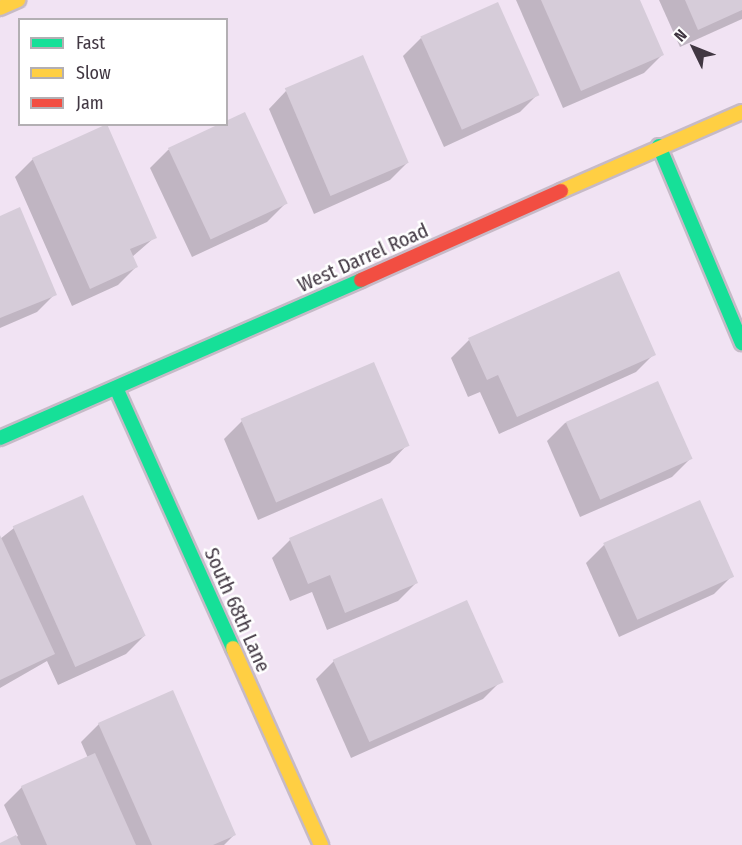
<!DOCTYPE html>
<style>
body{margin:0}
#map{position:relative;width:742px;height:845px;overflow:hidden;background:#f1e3f3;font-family:"Fira Sans Condensed",sans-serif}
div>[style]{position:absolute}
.shadow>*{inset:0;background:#0003}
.building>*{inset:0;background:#d6ccd9;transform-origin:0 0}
.roads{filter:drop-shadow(2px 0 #c6bac7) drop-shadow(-2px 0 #c6bac7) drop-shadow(0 2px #c6bac7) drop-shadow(0 -2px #c6bac7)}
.fast>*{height:14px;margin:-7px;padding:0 7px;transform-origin:7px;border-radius:7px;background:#16e098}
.slow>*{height:14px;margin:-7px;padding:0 7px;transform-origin:7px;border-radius:7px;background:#ffcf43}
.jam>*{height:14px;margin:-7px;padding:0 7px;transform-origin:7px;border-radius:7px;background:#f24e42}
span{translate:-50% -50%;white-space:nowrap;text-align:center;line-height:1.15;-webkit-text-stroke:5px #fff;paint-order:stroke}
.street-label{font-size:20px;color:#413742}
.legend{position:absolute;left:18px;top:18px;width:210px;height:108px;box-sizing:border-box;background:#fff;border:2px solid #b3afb3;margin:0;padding:8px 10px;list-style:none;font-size:18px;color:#413742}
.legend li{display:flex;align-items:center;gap:12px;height:30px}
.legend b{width:30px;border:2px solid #b3afb3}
.north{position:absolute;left:664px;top:18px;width:60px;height:60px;-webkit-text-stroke:4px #fff;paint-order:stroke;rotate:313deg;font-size:16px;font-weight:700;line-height:24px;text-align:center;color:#413742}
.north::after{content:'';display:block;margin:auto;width:21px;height:27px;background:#413742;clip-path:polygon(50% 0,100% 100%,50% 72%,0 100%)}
</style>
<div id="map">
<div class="shadow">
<i style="clip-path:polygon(516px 0,638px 0,662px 55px,644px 73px,563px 108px)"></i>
<i style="clip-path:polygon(659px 0,742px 0,742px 19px,680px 47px)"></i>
<i style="clip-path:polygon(421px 38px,538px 94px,520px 112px,444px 147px,403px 56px)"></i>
<i style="clip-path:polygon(286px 91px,408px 162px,390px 180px,314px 214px,269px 109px)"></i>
<i style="clip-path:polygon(223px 124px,285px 204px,267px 222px,192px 257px,150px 168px,168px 150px)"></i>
<i style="clip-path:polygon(33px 159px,155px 237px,132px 257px,136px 267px,118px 285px,72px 306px,15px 177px)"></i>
<i style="clip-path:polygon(0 217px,55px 294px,37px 312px,0 328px)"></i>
<i style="clip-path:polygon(469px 340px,654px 354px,636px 372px,499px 434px,480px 392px,468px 397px,451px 358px)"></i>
<i style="clip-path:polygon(657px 383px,690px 459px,672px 477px,580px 517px,547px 441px,565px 423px)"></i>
<i style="clip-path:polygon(242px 421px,407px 445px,390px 463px,258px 520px,224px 439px)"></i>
<i style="clip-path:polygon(381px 500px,416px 583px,398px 601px,327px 630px,312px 592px,290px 601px,272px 558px,290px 540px)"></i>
<i style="clip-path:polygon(14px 528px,144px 636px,126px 654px,58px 685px,47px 661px,0 688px,0 539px)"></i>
<i style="clip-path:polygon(604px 545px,732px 576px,714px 594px,619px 637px,586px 563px)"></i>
<i style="clip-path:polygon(334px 661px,501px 681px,483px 699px,351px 758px,316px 679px)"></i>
<i style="clip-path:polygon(99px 724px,234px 835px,224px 845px,0 845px,18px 836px,4px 805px,22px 787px,88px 758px,81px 742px)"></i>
</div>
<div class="building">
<i style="clip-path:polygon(541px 0,640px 0,664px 55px,581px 91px)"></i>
<i style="clip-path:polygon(685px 0,742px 0,742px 10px,698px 30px)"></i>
<i style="left:498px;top:2px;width:102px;height:85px;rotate:66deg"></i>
<i style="left:363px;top:55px;width:117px;height:85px;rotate:67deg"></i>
<i style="left:245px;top:112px;width:101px;height:85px;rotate:65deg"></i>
<i style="clip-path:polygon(107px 124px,157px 238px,130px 249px,138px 267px,90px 289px,32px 158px)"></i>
<i style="clip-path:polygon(20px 207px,57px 295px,0 318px,0 216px)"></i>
<i style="clip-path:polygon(619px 271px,656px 355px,517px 417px,498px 375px,487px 380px,468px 338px)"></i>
<i style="left:374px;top:362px;width:91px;height:145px;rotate:67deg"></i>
<i style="left:658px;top:381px;width:85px;height:101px;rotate:66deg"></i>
<i style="left:83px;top:495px;width:154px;height:77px;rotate:66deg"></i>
<i style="clip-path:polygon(382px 498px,418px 583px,345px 613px,330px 575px,308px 584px,289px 538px)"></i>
<i style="left:700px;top:500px;width:84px;height:106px;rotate:66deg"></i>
<i style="clip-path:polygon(0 535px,55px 654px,0 680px)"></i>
<i style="left:467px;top:600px;width:90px;height:147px;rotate:66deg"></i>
<i style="clip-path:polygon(173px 690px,236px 835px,213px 845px,152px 845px,98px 723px)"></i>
<i style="clip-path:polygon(95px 753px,136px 845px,47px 845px,21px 786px)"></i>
<i style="clip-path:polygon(16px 835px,21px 845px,0 845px,0 843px)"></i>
</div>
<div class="roads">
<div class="fast">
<i style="left:659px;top:146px;width:214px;rotate:67.2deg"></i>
<i style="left:117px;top:390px;width:283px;rotate:65.8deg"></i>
<i style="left:0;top:438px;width:394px;rotate:-23.6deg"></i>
</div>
<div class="slow">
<i style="left:0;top:8px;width:20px;rotate:-24deg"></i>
<i style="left:561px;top:191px;width:197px;rotate:-23.6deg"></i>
<i style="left:233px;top:648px;width:216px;rotate:65.9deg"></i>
</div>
<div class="jam">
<i style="left:361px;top:280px;width:219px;rotate:-24deg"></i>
</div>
</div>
<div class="street-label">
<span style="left:363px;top:258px;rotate:-24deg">West Darrel Road</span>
<span style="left:237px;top:610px;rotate:66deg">South 68th Lane</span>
</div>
<ul class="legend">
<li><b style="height:8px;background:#16e098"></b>Fast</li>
<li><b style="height:8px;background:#ffcf43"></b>Slow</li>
<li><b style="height:8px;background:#f24e42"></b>Jam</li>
</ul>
<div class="north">N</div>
</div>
